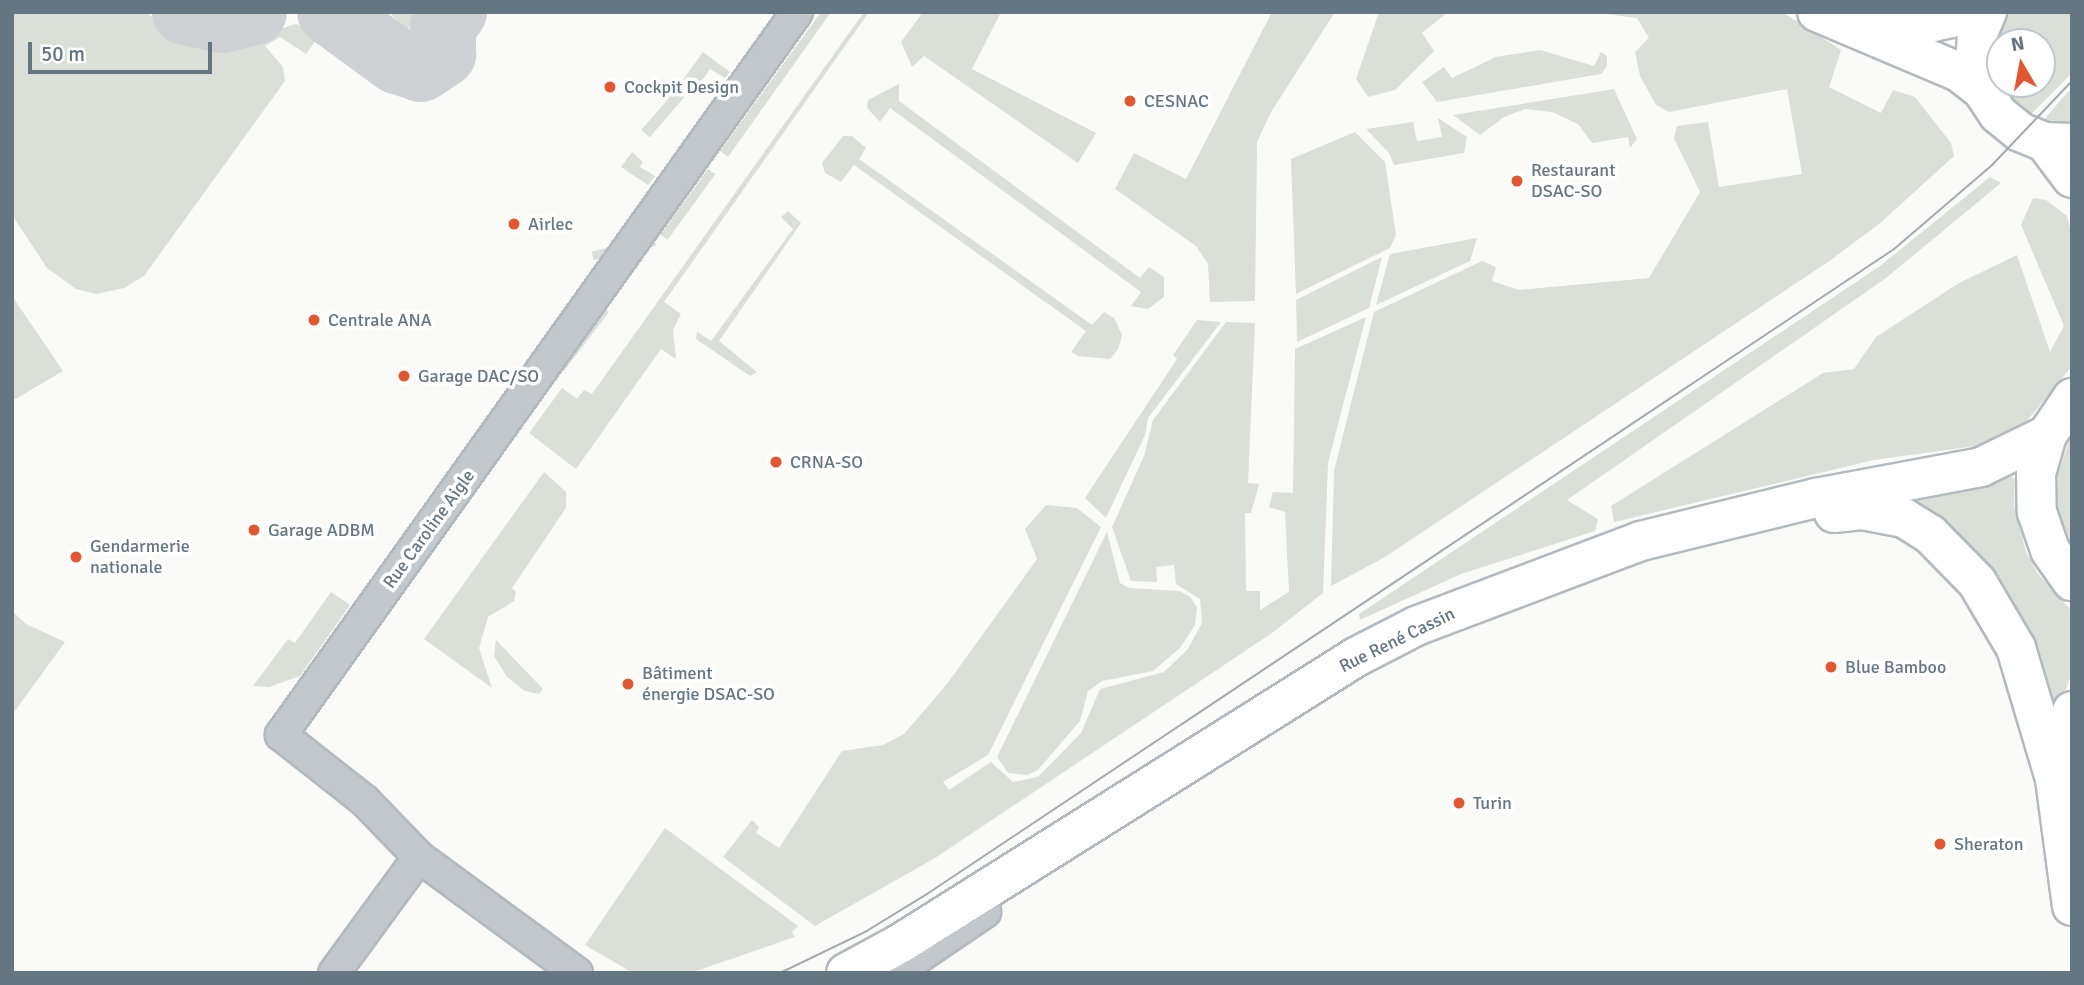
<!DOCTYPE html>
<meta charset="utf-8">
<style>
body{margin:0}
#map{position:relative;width:2084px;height:985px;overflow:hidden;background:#fafaf8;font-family:Signika,sans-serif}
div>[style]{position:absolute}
.green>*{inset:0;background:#dadfd7;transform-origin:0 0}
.taxiway>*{height:66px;margin:-33px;padding:0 33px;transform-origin:33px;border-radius:33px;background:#ced2d4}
.roads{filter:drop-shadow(2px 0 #b3babf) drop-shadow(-2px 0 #b3babf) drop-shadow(0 2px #b3babf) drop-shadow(0 -2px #b3babf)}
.street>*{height:30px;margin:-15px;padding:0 15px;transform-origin:15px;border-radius:15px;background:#c3c8cc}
.secondary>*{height:38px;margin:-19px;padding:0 19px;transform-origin:19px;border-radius:19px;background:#fff}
.primary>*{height:38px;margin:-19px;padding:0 19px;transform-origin:19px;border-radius:19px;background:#fff}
.tram>*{height:2px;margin:-1px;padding:0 1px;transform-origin:1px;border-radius:1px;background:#a2aab0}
.dots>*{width:19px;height:19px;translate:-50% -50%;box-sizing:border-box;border:4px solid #fff;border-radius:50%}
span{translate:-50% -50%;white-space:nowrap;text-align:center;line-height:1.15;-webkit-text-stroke:7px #fff;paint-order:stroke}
.poi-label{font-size:18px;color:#657683}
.left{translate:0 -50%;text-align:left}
.street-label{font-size:18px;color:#657683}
.frame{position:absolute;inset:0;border:14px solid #657683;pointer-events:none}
.north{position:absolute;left:1986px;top:28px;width:70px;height:70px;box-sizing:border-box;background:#fff;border:2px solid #c1c8cd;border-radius:50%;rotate:350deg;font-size:19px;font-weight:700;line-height:28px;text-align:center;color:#657683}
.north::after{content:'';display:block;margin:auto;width:24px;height:32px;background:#e4572e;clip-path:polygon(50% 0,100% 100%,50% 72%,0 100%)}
.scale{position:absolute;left:28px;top:42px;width:184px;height:32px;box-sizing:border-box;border:4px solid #657683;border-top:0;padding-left:9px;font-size:21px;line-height:24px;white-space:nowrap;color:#657683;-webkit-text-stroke:5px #fff;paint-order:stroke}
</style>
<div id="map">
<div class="green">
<i style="clip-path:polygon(12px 12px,145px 12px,189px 41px,230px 45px,296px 24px,321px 33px,306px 54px,280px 37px,265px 46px,283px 67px,285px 81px,144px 276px,124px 288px,96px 294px,76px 289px,47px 268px,12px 215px)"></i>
<i style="clip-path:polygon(429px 12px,421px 24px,406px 29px,390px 13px)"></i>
<i style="clip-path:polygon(821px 12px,831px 12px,728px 157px,720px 151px)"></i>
<i style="clip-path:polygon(864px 12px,869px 12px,664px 302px,681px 314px,673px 330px,676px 359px,661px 349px,576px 469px,529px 433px,562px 388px,577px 399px,584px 390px,592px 394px)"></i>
<i style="clip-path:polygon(923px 12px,1001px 12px,972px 69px,1096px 133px,1078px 163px,924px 56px,912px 67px,901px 42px)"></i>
<i style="clip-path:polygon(1272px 12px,1335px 12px,1271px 112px,1257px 142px,1255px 301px,1210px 302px,1208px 264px,1196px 246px,1115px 189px,1134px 153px,1186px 179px)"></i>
<i style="clip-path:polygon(1379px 12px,1448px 12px,1422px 33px,1434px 51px,1395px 90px,1368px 97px,1356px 79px)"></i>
<i style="clip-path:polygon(1591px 12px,1782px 12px,1841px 50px,1829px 87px,1881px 113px,1893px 90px,1915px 97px,1951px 143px,1954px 156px,1879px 224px,1828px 262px,1385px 557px,1331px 586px,1334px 471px,1374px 312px,1482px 261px,1496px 267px,1492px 281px,1519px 290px,1649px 278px,1700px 192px,1674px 138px,1677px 126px,1708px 122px,1719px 187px,1802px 174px,1787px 89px,1669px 112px,1656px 105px,1640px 76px,1635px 52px,1649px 38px,1637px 18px)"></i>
<i style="clip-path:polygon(evenodd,2006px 12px,2072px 12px,2072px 73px,2029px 116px,2006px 99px,1992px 66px,1997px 30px,2006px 12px,2000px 42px,2042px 42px,2042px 84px,2000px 84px,2000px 42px)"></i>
<i style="clip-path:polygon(1540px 50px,1594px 66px,1601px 52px,1607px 56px,1607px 66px,1601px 74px,1437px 102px,1422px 82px,1444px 67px,1452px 78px,1496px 57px)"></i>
<i style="clip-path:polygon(703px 52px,730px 72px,725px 78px,710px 69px,692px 94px,679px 85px)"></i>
<i style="clip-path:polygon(899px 84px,899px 101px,1140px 278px,1149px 267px,1164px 277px,1164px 297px,1148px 309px,1131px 306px,1141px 292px,890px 108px,880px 122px,867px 108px,868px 100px)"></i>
<i style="clip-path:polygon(1614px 89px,1637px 139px,1630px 148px,1628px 137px,1592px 143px,1578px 124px,1552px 112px,1525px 109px,1504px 117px,1480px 135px,1453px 115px)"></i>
<i style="clip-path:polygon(2072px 89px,2072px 126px,2041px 123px,2065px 95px)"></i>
<i style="left:676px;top:90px;width:11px;height:53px;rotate:41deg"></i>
<i style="clip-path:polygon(1438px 118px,1467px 137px,1464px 153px,1394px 165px,1389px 153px,1366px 129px,1413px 122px,1417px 141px,1442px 137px)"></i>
<i style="clip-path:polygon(1355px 132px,1385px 162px,1396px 235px,1390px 248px,1296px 294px,1291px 159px)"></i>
<i style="clip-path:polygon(843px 136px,852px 136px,866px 148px,859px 159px,1092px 325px,1104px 312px,1114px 318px,1122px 335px,1118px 349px,1110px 359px,1078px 356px,1071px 352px,1086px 331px,854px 165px,841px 182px,825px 173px,822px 163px)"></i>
<i style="clip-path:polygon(632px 152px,643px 162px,640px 167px,655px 176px,648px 185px,621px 167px)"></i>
<i style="left:708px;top:169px;width:9px;height:81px;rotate:36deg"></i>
<i style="clip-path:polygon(1990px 177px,2001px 183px,1886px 278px,1567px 500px,1598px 519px,1595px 531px,1461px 574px,1360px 620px,1359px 614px,1880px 266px)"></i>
<i style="clip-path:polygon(2033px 198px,2046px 200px,2067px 216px,2072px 236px,2072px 366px,2025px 423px,1983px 445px,1874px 460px,1614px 522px,1611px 506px,1823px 373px,1854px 369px,1876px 337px,1959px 283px,2017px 255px,2050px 352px,2064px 326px,2021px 225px)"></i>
<i style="clip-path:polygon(788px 211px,801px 223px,719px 341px,757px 372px,750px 376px,696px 339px,697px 332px,711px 341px,793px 229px,781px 217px)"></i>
<i style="left:654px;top:237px;width:9px;height:64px;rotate:77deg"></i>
<i style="clip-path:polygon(1477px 238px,1470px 261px,1376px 305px,1390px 254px)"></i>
<i style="clip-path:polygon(1382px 257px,1369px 308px,1297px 342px,1296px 300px)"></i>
<i style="clip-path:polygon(12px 296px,63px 371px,12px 401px)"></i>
<i style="clip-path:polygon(603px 307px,609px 312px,564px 371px,562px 365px)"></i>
<i style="clip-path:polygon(1366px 317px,1328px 463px,1323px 593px,1272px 633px,935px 858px,815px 926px,723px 857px,752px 820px,759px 827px,756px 833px,779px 848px,842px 751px,883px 745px,904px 734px,947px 684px,1037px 559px,1025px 529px,1046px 505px,1077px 508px,1101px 527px,988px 755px,943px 782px,949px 790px,991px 762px,1013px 782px,1038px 777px,1081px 733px,1100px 689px,1164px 672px,1188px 649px,1202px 623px,1200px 599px,1176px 584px,1174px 565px,1156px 567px,1157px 582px,1131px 581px,1112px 527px,1144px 456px,1153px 420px,1226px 322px,1255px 323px,1248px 483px,1259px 484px,1251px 513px,1245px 513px,1246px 591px,1260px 591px,1260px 610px,1289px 592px,1285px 512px,1269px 507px,1273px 492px,1293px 493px,1295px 349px)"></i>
<i style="clip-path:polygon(1197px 320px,1221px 322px,1148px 418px,1145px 435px,1106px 518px,1085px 498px,1177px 359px,1173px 355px)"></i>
<i style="clip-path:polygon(2072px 433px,2072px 549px,2058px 517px,2055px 481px)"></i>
<i style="clip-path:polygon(544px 472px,566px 492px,566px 508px,512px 588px,516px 592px,514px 601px,488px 617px,479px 648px,492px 688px,424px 639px)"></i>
<i style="clip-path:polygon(2004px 473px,2015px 479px,2014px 506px,2026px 552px,2038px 574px,2072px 611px,2072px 672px,2057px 714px,2016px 630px,1888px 503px)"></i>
<i style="clip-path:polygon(1107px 532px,1120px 583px,1129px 588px,1180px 591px,1190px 597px,1197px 607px,1195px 625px,1180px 648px,1153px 671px,1102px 681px,1088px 691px,1080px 721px,1038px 770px,1027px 775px,1008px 773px,997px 757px)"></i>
<i style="clip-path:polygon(331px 592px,350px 605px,300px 676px,269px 687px,253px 686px,288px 639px,295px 643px)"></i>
<i style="clip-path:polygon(12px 611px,26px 624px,65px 642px,12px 715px)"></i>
<i style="clip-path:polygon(496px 640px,543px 689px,539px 694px,525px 691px,507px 677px,494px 656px)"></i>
<i style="clip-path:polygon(665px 828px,798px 926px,792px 932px,795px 937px,690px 973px,633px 973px,585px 945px)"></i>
</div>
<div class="taxiway">
<i style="left:185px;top:12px;width:38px;rotate:12deg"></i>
<i style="left:222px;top:20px;width:33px;rotate:-14deg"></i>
<i style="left:330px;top:12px;width:83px;rotate:36.2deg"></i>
<i style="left:397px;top:61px;width:25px;rotate:18deg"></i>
<i style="left:421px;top:69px;width:27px;rotate:-34deg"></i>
<i style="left:443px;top:54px;width:27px;rotate:-90deg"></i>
<i style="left:443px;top:27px;width:19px;rotate:-54deg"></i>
</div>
<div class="roads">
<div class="street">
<i style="left:334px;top:973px;width:144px;rotate:-53.8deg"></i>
<i style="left:577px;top:973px;width:196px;rotate:-143.7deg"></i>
<i style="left:419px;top:857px;width:78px;rotate:-134deg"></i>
<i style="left:365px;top:801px;width:107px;rotate:-141.8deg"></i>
<i style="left:281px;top:735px;width:888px;rotate:-54.48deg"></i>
<i style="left:895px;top:973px;width:109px;rotate:-34.1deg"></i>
</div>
<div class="secondary">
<i style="left:1817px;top:12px;width:154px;rotate:22.9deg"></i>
<i style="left:1959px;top:72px;width:29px;rotate:38deg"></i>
<i style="left:1870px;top:12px;width:64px;rotate:9deg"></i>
<i style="left:1933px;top:22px;width:49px;rotate:-11.8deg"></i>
<i style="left:1987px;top:12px;width:26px;rotate:113deg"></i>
<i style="left:1977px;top:36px;width:28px;rotate:94deg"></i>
<i style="left:1975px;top:64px;width:27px;rotate:75deg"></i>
<i style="left:1982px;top:90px;width:29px;rotate:56deg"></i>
<i style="left:1998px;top:114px;width:28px;rotate:39deg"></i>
<i style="left:2020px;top:132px;width:27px;rotate:22deg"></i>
<i style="left:2045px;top:142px;width:27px;rotate:2deg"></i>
<i style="left:2045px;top:142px;width:45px;rotate:53.1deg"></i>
<i style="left:1834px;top:513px;width:28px;rotate:-6deg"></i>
<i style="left:1862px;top:510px;width:43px;rotate:10.8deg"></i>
<i style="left:1904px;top:518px;width:31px;rotate:32deg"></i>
<i style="left:1930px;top:534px;width:67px;rotate:45.6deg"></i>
<i style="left:1977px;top:582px;width:77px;rotate:59.4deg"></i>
<i style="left:2016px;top:648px;width:137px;rotate:73.4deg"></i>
<i style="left:2072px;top:711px;width:70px;rotate:104deg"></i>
<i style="left:2055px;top:779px;width:128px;rotate:82.4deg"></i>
<i style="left:846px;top:973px;width:63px;rotate:-28.6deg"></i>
<i style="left:901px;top:943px;width:537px;rotate:-32.15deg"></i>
<i style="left:1356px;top:657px;width:68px;rotate:-27.3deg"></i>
<i style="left:1416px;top:626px;width:241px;rotate:-20.7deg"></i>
<i style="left:1641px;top:541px;width:180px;rotate:-13.8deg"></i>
<i style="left:1816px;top:498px;width:168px;rotate:-10.6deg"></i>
<i style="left:1981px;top:467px;width:73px;rotate:-25.9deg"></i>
</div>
<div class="primary">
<i style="left:2072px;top:398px;width:45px;rotate:124deg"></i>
<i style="left:2047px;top:435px;width:40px;rotate:106deg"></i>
<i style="left:2036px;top:473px;width:39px;rotate:89deg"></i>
<i style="left:2037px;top:512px;width:40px;rotate:71.1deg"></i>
<i style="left:2050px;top:550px;width:38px;rotate:55deg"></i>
</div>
</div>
<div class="tram">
<i style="left:780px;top:973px;width:94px;rotate:-25.8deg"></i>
<i style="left:865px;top:932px;width:73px;rotate:-31.5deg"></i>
<i style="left:927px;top:894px;width:1162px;rotate:-33.7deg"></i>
<i style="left:1894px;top:249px;width:129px;rotate:-40.6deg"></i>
<i style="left:1992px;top:165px;width:116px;rotate:-46.4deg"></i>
</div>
<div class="dots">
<i style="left:610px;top:87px;background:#e4572e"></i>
<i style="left:1130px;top:101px;background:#e4572e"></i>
<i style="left:1517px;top:181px;background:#e4572e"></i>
<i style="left:514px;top:224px;background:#e4572e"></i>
<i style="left:314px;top:320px;background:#e4572e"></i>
<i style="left:404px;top:376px;background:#e4572e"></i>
<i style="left:776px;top:462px;background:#e4572e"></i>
<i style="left:254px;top:530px;background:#e4572e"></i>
<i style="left:76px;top:557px;background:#e4572e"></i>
<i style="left:1831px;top:667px;background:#e4572e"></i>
<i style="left:628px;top:684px;background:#e4572e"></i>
<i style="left:1459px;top:803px;background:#e4572e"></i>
<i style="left:1940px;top:844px;background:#e4572e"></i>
</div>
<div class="poi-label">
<span class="left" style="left:624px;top:87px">Cockpit Design</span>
<span class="left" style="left:1144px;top:101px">CESNAC</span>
<span class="left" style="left:1531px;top:181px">Restaurant<br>DSAC-SO</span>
<span class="left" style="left:528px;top:224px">Airlec</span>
<span class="left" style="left:328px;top:320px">Centrale ANA</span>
<span class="left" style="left:418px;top:376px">Garage DAC/SO</span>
<span class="left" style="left:790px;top:462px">CRNA-SO</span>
<span class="left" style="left:268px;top:530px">Garage ADBM</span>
<span class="left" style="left:90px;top:557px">Gendarmerie<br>nationale</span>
<span class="left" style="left:1845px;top:667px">Blue Bamboo</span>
<span class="left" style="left:642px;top:684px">Bâtiment<br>énergie DSAC-SO</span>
<span class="left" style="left:1473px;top:803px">Turin</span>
<span class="left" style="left:1954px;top:844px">Sheraton</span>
</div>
<div class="street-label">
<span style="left:429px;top:529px;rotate:-54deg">Rue Caroline Aigle</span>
<span style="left:1397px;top:640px;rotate:-26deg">Rue René Cassin</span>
</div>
<div class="frame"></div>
<div class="north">N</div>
<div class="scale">50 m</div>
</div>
